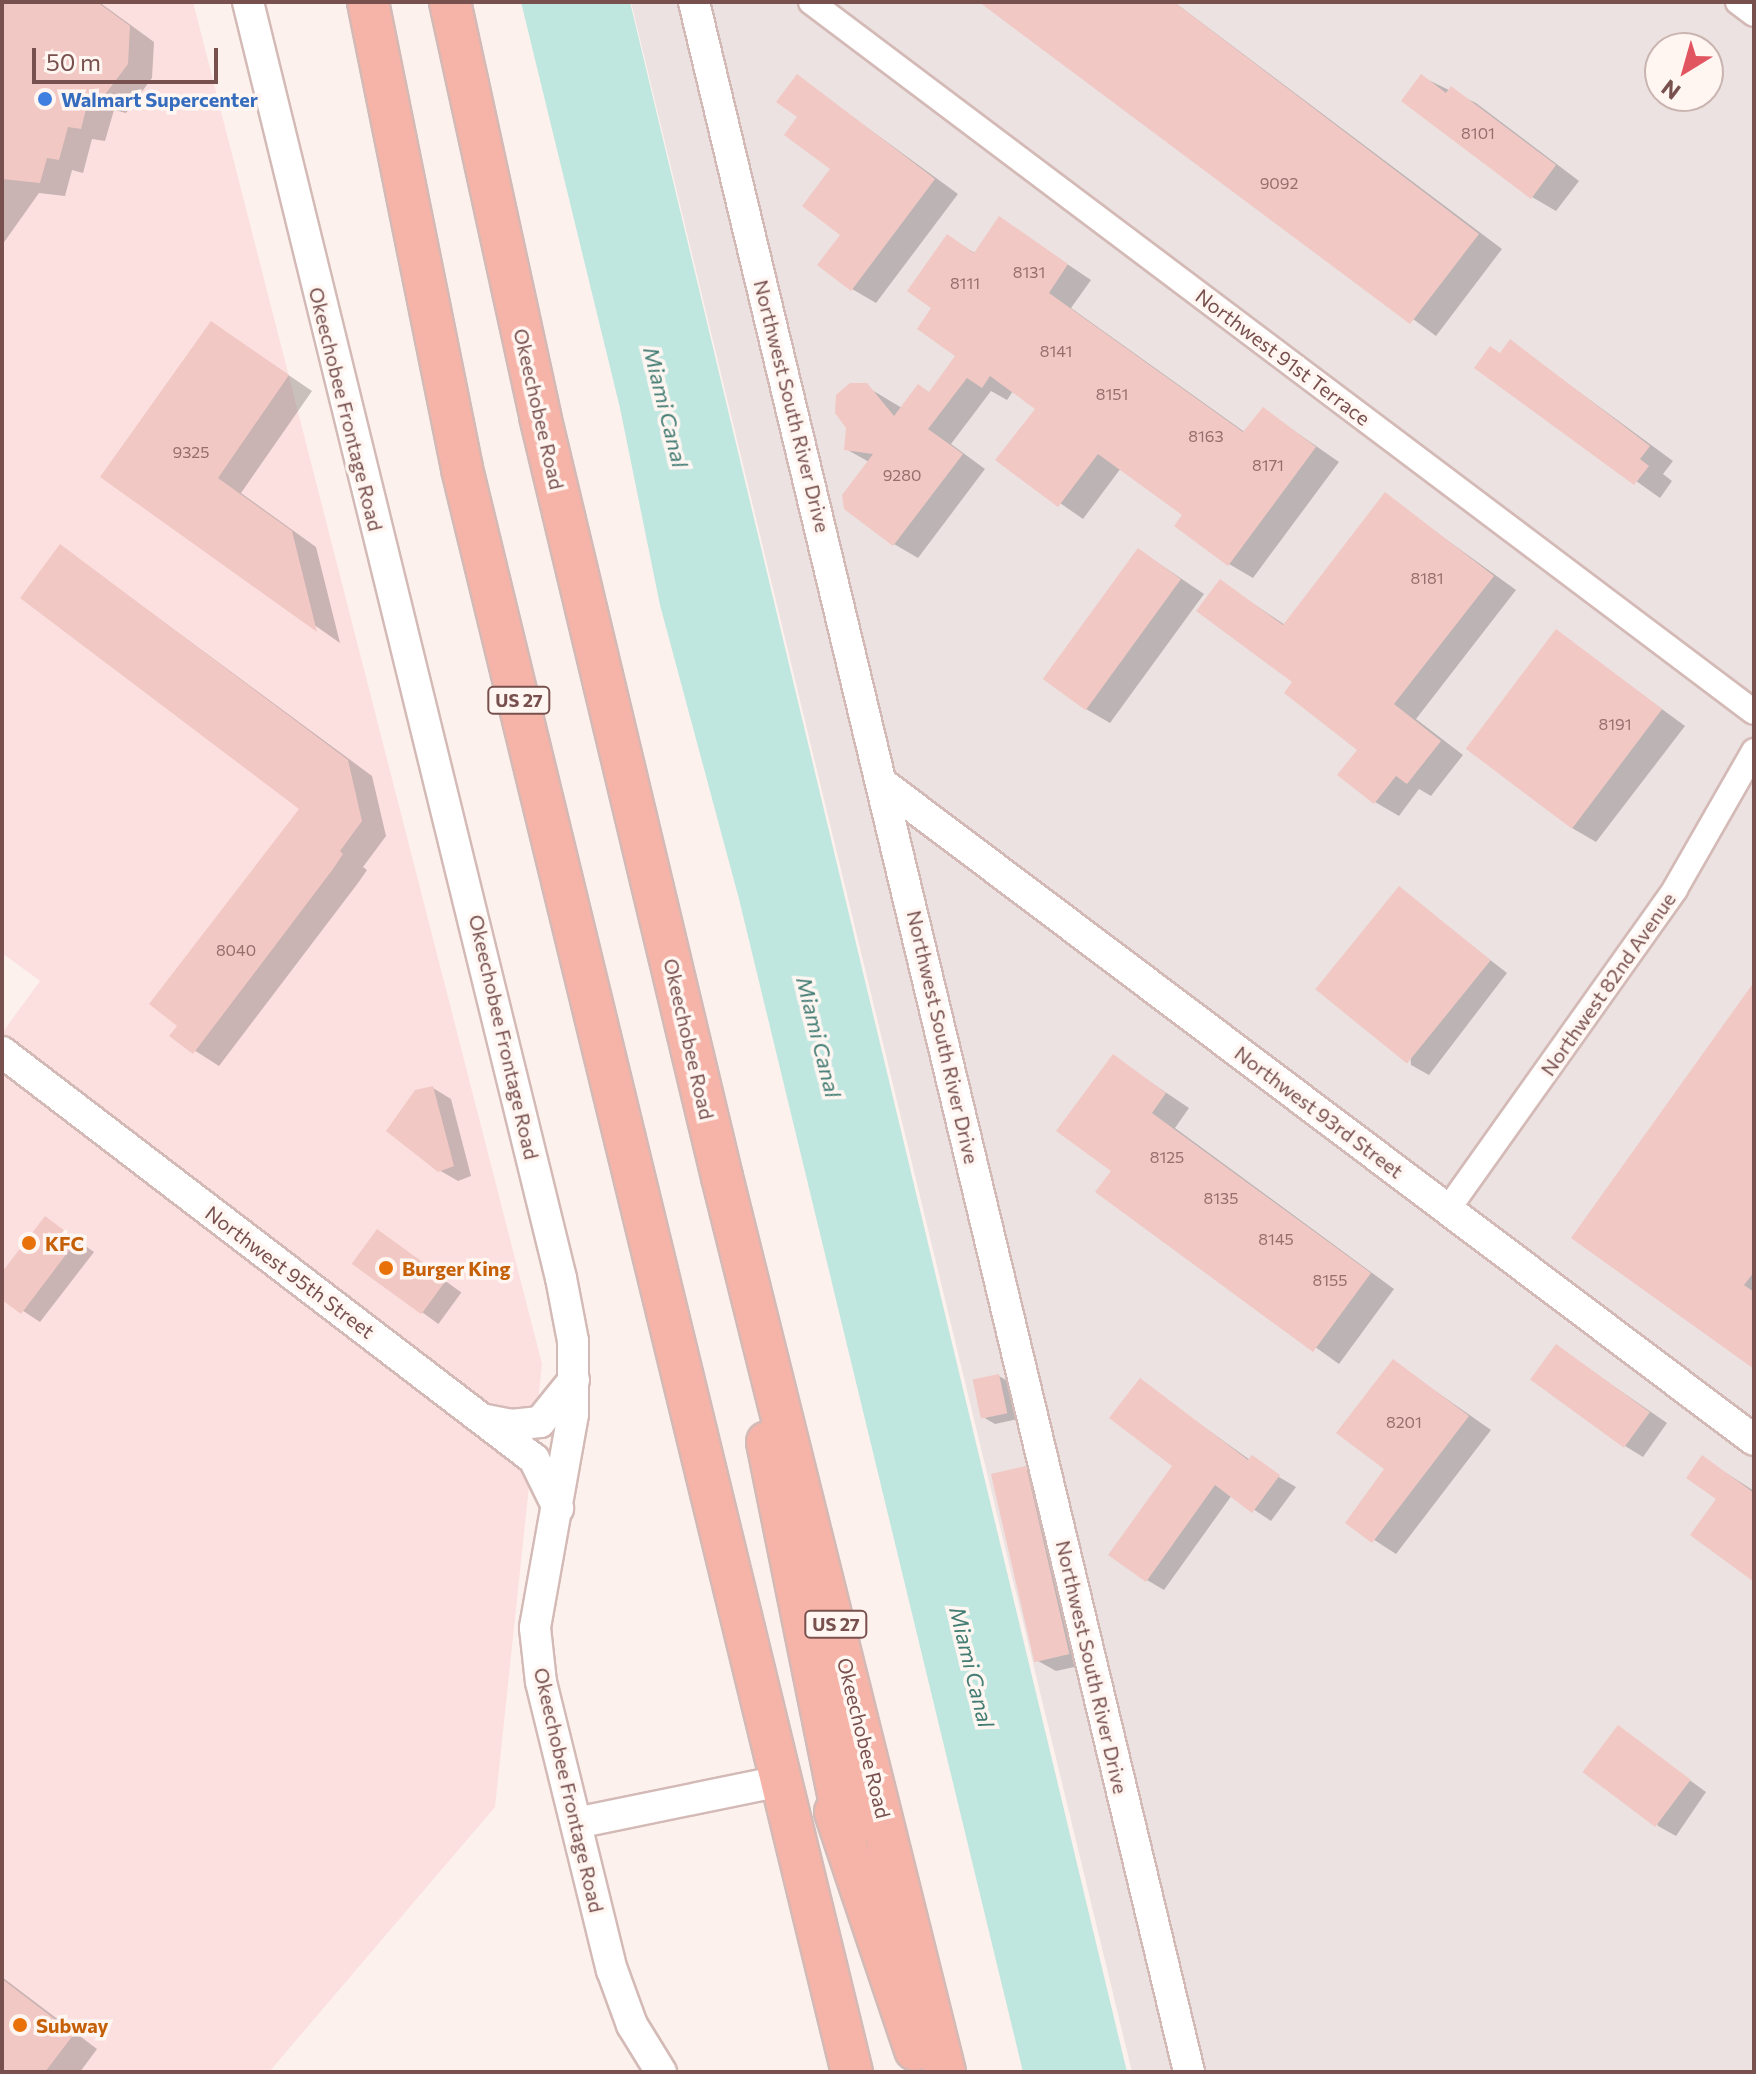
<!DOCTYPE html>
<style>
body{margin:0}
#map{position:relative;width:1756px;height:2074px;overflow:hidden;background:#fcf1ec;font-family:Commissioner,sans-serif}
div>[style]{position:absolute}
.commercial>*{inset:0;background:#fce0e0}
.industrial>*{inset:0;background:#ece2e1}
.water>*{inset:0;background:#c0e6e0}
.shadow>*{inset:0;background:#0003;transform-origin:0 0}
.building>*{inset:0;background:#f1c8c4;transform-origin:0 0}
.roads{filter:drop-shadow(2px 0 #d4bab6) drop-shadow(-2px 0 #d4bab6) drop-shadow(0 2px #d4bab6) drop-shadow(0 -2px #d4bab6)}
.minor>*{height:24px;margin:-12px;padding:0 12px;transform-origin:12px;border-radius:12px;background:#fff}
.tertiary>*{height:30px;margin:-15px;padding:0 15px;transform-origin:15px;border-radius:15px;background:#fff}
.trunk>*{height:40px;margin:-20px;padding:0 20px;transform-origin:20px;border-radius:20px;background:#f6b3a8}
.dots>*{width:22px;height:22px;translate:-50% -50%;box-sizing:border-box;border:4px solid #fff6f2;border-radius:50%}
span{translate:-50% -50%;white-space:nowrap;text-align:center;line-height:1.15;-webkit-text-stroke:7px #fff6f2;paint-order:stroke}
.number-label{font-size:16px;color:#966e6c}
.number-label span{-webkit-text-stroke-width:0}
.shield-label span{padding:2px 6px;background:#fff6f2;border:2px solid;border-radius:6px;-webkit-text-stroke-width:0}
.shield-label{font-size:18px;color:#78504e;font-weight:700}
.shop-label{font-size:20px;color:#366cbe;font-weight:700}
.left{translate:0 -50%;text-align:left}
.street-label{font-size:20px;color:#78504e}
.food-label{font-size:20px;color:#c56008;font-weight:700}
.water-label{font-size:22px;color:#427c73;font-style:italic}
.frame{position:absolute;inset:0;border:4px solid #78504e;pointer-events:none}
.north{position:absolute;left:1644px;top:32px;width:80px;height:80px;box-sizing:border-box;background:#fff6f2;border:2px solid #c9b4b0;border-radius:50%;rotate:217deg;font-size:22px;font-weight:700;line-height:32px;text-align:center;color:#78504e}
.north::after{content:'';display:block;margin:auto;width:28px;height:36px;background:#e15561;clip-path:polygon(50% 0,100% 100%,50% 72%,0 100%)}
.scale{position:absolute;left:32px;top:48px;width:186px;height:36px;box-sizing:border-box;border:4px solid #78504e;border-top:0;padding-left:10px;font-size:24px;line-height:28px;white-space:nowrap;color:#78504e;-webkit-text-stroke:6px #fff6f2;paint-order:stroke}
</style>
<div id="map">
<div class="commercial">
<i style="clip-path:polygon(2px 2px,193px 2px,542px 1364px,495px 1807px,269px 2072px,2px 2072px,2px 1033px,40px 981px,2px 953px)"></i>
</div>
<div class="industrial">
<i style="clip-path:polygon(evenodd,631px 2px,1754px 2px,1754px 2072px,1132px 2072px,631px 2px,1660px 48px,1708px 48px,1708px 96px,1660px 96px,1660px 48px)"></i>
</div>
<div class="water">
<i style="clip-path:polygon(521px 2px,630px 2px,1127px 2072px,1023px 2072px,739px 899px,660px 605px,620px 408px)"></i>
</div>
<div class="shadow">
<i style="clip-path:polygon(2px 2px,99px 2px,154px 42px,152px 78px,126px 113px,114px 110px,105px 141px,92px 139px,83px 173px,72px 170px,65px 196px,39px 193px,2px 245px)"></i>
<i style="clip-path:polygon(984px 2px,1174px 2px,1502px 249px,1436px 336px)"></i>
<i style="clip-path:polygon(798px 77px,958px 194px,876px 303px,852px 289px,833px 169px,800px 117px)"></i>
<i style="clip-path:polygon(1422px 77px,1476px 103px,1579px 181px,1556px 211px,1532px 197px)"></i>
<i style="clip-path:polygon(1000px 219px,1091px 280px,1071px 308px,1246px 433px,1263px 409px,1339px 462px,1253px 578px,1229px 564px,1185px 514px,1121px 468px,1083px 519px,998px 460px,1038px 408px,1013px 391px,1007px 400px,991px 391px,951px 444px,985px 469px,918px 558px,894px 544px,869px 462px,846px 449px,862px 384px,902px 408px,931px 393px,958px 355px,934px 307px,948px 237px,975px 253px)"></i>
<i style="clip-path:polygon(212px 323px,312px 391px,241px 493px,316px 547px,340px 643px,103px 477px)"></i>
<i style="clip-path:polygon(1511px 342px,1673px 461px,1663px 474px,1672px 481px,1660px 498px,1476px 367px,1501px 354px)"></i>
<i style="clip-path:polygon(1385px 495px,1516px 590px,1416px 719px,1463px 755px,1431px 796px,1419px 789px,1399px 816px,1375px 802px,1360px 750px,1295px 682px,1220px 581px,1285px 625px)"></i>
<i style="clip-path:polygon(61px 546px,372px 776px,386px 836px,363px 867px,367px 870px,358px 883px,219px 1066px,172px 1036px,302px 808px)"></i>
<i style="clip-path:polygon(1139px 550px,1204px 594px,1110px 723px,1086px 709px)"></i>
<i style="clip-path:polygon(1557px 632px,1685px 726px,1596px 842px,1572px 828px)"></i>
<i style="clip-path:polygon(1399px 889px,1507px 973px,1429px 1075px,1411px 1065px)"></i>
<i style="clip-path:polygon(1754px 986px,1754px 1366px,1574px 1237px)"></i>
<i style="clip-path:polygon(1113px 1057px,1189px 1108px,1175px 1128px,1394px 1289px,1339px 1364px,1098px 1192px,1114px 1171px)"></i>
<i style="clip-path:polygon(433px 1088px,451px 1099px,471px 1176px,458px 1181px,439px 1170px)"></i>
<i style="clip-path:polygon(46px 1219px,94px 1252px,40px 1322px,2px 1297px,2px 1276px)"></i>
<i style="left:378px;top:1232px;width:103px;height:39px;rotate:36deg"></i>
<i style="clip-path:polygon(1557px 1347px,1667px 1423px,1643px 1457px,1625px 1446px)"></i>
<i style="clip-path:polygon(1394px 1362px,1491px 1430px,1396px 1554px,1348px 1523px,1387px 1469px)"></i>
<i style="clip-path:polygon(999px 1376px,1011px 1383px,1018px 1419px,995px 1424px,983px 1417px)"></i>
<i style="clip-path:polygon(1140px 1381px,1250px 1460px,1296px 1487px,1271px 1521px,1232px 1495px,1164px 1590px,1147px 1580px,1175px 1466px)"></i>
<i style="clip-path:polygon(1703px 1458px,1754px 1491px,1754px 1580px,1719px 1499px)"></i>
<i style="clip-path:polygon(1025px 1468px,1043px 1479px,1088px 1664px,1056px 1671px,1038px 1661px)"></i>
<i style="clip-path:polygon(1618px 1728px,1706px 1792px,1676px 1836px,1658px 1826px)"></i>
<i style="clip-path:polygon(2px 1977px,97px 2049px,80px 2072px,2px 2072px)"></i>
</div>
<div class="building">
<i style="clip-path:polygon(2px 2px,97px 2px,130px 26px,128px 64px,101px 100px,89px 97px,81px 129px,68px 127px,59px 160px,47px 158px,40px 183px,2px 179px)"></i>
<i style="clip-path:polygon(979px 2px,1174px 2px,1479px 234px,1410px 324px)"></i>
<i style="clip-path:polygon(797px 74px,935px 179px,851px 291px,817px 265px,840px 235px,802px 206px,830px 169px,784px 135px,797px 117px,776px 102px)"></i>
<i style="clip-path:polygon(1421px 74px,1446px 93px,1451px 86px,1556px 165px,1531px 199px,1401px 101px)"></i>
<i style="clip-path:polygon(999px 216px,1068px 264px,1049px 293px,1243px 432px,1263px 407px,1316px 447px,1228px 566px,1174px 526px,1182px 515px,1098px 454px,1058px 507px,995px 460px,1035px 409px,990px 376px,982px 388px,967px 378px,928px 429px,963px 454px,893px 546px,844px 509px,842px 495px,873px 454px,844px 450px,846px 428px,835px 413px,836px 395px,850px 383px,867px 383px,894px 416px,918px 384px,929px 392px,955px 356px,917px 329px,931px 308px,907px 291px,947px 234px,974px 253px)"></i>
<i style="clip-path:polygon(211px 321px,289px 375px,218px 478px,292px 531px,317px 632px,100px 477px)"></i>
<i style="clip-path:polygon(1510px 339px,1650px 446px,1640px 459px,1649px 466px,1634px 485px,1474px 368px,1490px 346px,1500px 353px)"></i>
<i style="clip-path:polygon(1385px 492px,1494px 576px,1394px 704px,1441px 741px,1407px 784px,1396px 776px,1374px 804px,1337px 775px,1357px 750px,1284px 693px,1292px 682px,1196px 611px,1220px 579px,1283px 625px)"></i>
<i style="clip-path:polygon(60px 544px,348px 760px,362px 821px,340px 851px,343px 854px,333px 869px,193px 1054px,169px 1036px,177px 1026px,149px 1004px,299px 809px,20px 598px)"></i>
<i style="left:1138px;top:548px;width:53px;height:162px;rotate:36deg"></i>
<i style="left:1556px;top:629px;width:133px;height:150px;rotate:37deg"></i>
<i style="left:1399px;top:886px;width:118px;height:133px;rotate:39deg"></i>
<i style="clip-path:polygon(1754px 982px,1754px 1272px,1744px 1285px,1754px 1292px,1754px 1369px,1571px 1238px)"></i>
<i style="clip-path:polygon(1113px 1054px,1166px 1093px,1152px 1113px,1371px 1273px,1313px 1352px,1095px 1192px,1111px 1171px,1056px 1131px)"></i>
<i style="clip-path:polygon(433px 1086px,454px 1166px,438px 1172px,386px 1131px,415px 1090px)"></i>
<i style="clip-path:polygon(45px 1216px,77px 1240px,21px 1314px,2px 1300px,2px 1272px)"></i>
<i style="left:377px;top:1229px;width:86px;height:43px;rotate:36deg"></i>
<i style="left:1556px;top:1344px;width:116px;height:44px;rotate:36deg"></i>
<i style="clip-path:polygon(1393px 1359px,1469px 1416px,1372px 1543px,1345px 1523px,1384px 1469px,1336px 1433px)"></i>
<i style="left:999px;top:1374px;width:40px;height:27px;rotate:78deg"></i>
<i style="clip-path:polygon(1140px 1378px,1248px 1460px,1252px 1455px,1280px 1475px,1252px 1513px,1215px 1485px,1146px 1582px,1108px 1555px,1172px 1466px,1109px 1418px)"></i>
<i style="clip-path:polygon(1702px 1455px,1754px 1493px,1754px 1582px,1690px 1535px,1716px 1499px,1686px 1478px)"></i>
<i style="left:1026px;top:1466px;width:193px;height:36px;rotate:77deg"></i>
<i style="left:1618px;top:1725px;width:91px;height:59px;rotate:37deg"></i>
<i style="clip-path:polygon(2px 1979px,74px 2034px,45px 2072px,2px 2072px)"></i>
</div>
<div class="roads">
<div class="minor">
<i style="left:811px;top:2px;width:1180px;rotate:36.98deg"></i>
<i style="left:1738px;top:2px;width:20px;rotate:37deg"></i>
<i style="left:1448px;top:1209px;width:392px;rotate:-54.6deg"></i>
<i style="left:1675px;top:889px;width:159px;rotate:-60.2deg"></i>
</div>
<div class="tertiary">
<i style="left:248px;top:2px;width:1314px;rotate:76.22deg"></i>
<i style="left:561px;top:1278px;width:64px;rotate:79.2deg"></i>
<i style="left:573px;top:1341px;width:73px;rotate:90deg"></i>
<i style="left:573px;top:1414px;width:217px;rotate:100.1deg"></i>
<i style="left:535px;top:1628px;width:54px;rotate:83.7deg"></i>
<i style="left:541px;top:1682px;width:297px;rotate:76.2deg"></i>
<i style="left:612px;top:1970px;width:59px;rotate:70deg"></i>
<i style="left:632px;top:2025px;width:55px;rotate:58.3deg"></i>
<i style="left:694px;top:2px;width:2128px;rotate:76.55deg"></i>
<i style="left:883px;top:784px;width:1090px;rotate:36.99deg"></i>
<i style="left:2px;top:1052px;width:670px;rotate:37.42deg"></i>
<i style="left:534px;top:1459px;width:55px;rotate:63.9deg"></i>
<i style="left:486px;top:1420px;width:25px;rotate:11deg"></i>
<i style="left:511px;top:1425px;width:29px;rotate:-6deg"></i>
<i style="left:540px;top:1422px;width:54px;rotate:-51deg"></i>
<i style="left:576px;top:1823px;width:209px;rotate:-11.6deg"></i>
</div>
<div class="trunk">
<i style="left:368px;top:2px;width:476px;rotate:78.6deg"></i>
<i style="left:462px;top:469px;width:1650px;rotate:76.33deg"></i>
<i style="left:450px;top:2px;width:424px;rotate:77.7deg"></i>
<i style="left:540px;top:416px;width:782px;rotate:76.55deg"></i>
<i style="left:722px;top:1177px;width:922px;rotate:76.01deg"></i>
<i style="left:767px;top:1442px;width:403px;rotate:78.6deg"></i>
<i style="left:835px;top:1812px;width:251px;rotate:71.4deg"></i>
</div>
</div>
<div class="dots">
<i style="left:45px;top:99px;background:#3f7fe0"></i>
<i style="left:29px;top:1243px;background:#e8710a"></i>
<i style="left:386px;top:1268px;background:#e8710a"></i>
<i style="left:20px;top:2025px;background:#e8710a"></i>
</div>
<div class="number-label">
<span style="left:1478px;top:133px">8101</span>
<span style="left:1279px;top:183px">9092</span>
<span style="left:1029px;top:272px">8131</span>
<span style="left:965px;top:283px">8111</span>
<span style="left:1056px;top:351px">8141</span>
<span style="left:1112px;top:394px">8151</span>
<span style="left:1206px;top:436px">8163</span>
<span style="left:191px;top:452px">9325</span>
<span style="left:1268px;top:465px">8171</span>
<span style="left:902px;top:475px">9280</span>
<span style="left:1427px;top:578px">8181</span>
<span style="left:1615px;top:724px">8191</span>
<span style="left:236px;top:950px">8040</span>
<span style="left:1167px;top:1157px">8125</span>
<span style="left:1221px;top:1198px">8135</span>
<span style="left:1276px;top:1239px">8145</span>
<span style="left:1330px;top:1280px">8155</span>
<span style="left:1404px;top:1422px">8201</span>
</div>
<div class="shield-label">
<span style="left:519px;top:700px">US 27</span>
<span style="left:836px;top:1624px">US 27</span>
</div>
<div class="shop-label">
<span class="left" style="left:61px;top:99px">Walmart Supercenter</span>
</div>
<div class="street-label">
<span style="left:1283px;top:357px;rotate:37deg">Northwest 91st Terrace</span>
<span style="left:792px;top:406px;rotate:76deg">Northwest South River Drive</span>
<span style="left:346px;top:409px;rotate:76deg">Okeechobee Frontage Road</span>
<span style="left:539px;top:409px;rotate:77deg">Okeechobee Road</span>
<span style="left:1608px;top:984px;rotate:-55deg">Northwest 82nd Avenue</span>
<span style="left:504px;top:1037px;rotate:77deg">Okeechobee Frontage Road</span>
<span style="left:943px;top:1037px;rotate:77deg">Northwest South River Drive</span>
<span style="left:689px;top:1039px;rotate:77deg">Okeechobee Road</span>
<span style="left:1319px;top:1112px;rotate:37deg">Northwest 93rd Street</span>
<span style="left:290px;top:1272px;rotate:37deg">Northwest 95th Street</span>
<span style="left:1092px;top:1667px;rotate:77deg">Northwest South River Drive</span>
<span style="left:864px;top:1738px;rotate:76deg">Okeechobee Road</span>
<span style="left:569px;top:1790px;rotate:77deg">Okeechobee Frontage Road</span>
</div>
<div class="food-label">
<span class="left" style="left:45px;top:1243px">KFC</span>
<span class="left" style="left:402px;top:1268px">Burger King</span>
<span class="left" style="left:36px;top:2025px">Subway</span>
</div>
<div class="water-label">
<span style="left:666px;top:407px;rotate:76deg">Miami Canal</span>
<span style="left:819px;top:1037px;rotate:76deg">Miami Canal</span>
<span style="left:972px;top:1667px;rotate:76deg">Miami Canal</span>
</div>
<div class="frame"></div>
<div class="north">N</div>
<div class="scale">50 m</div>
</div>
